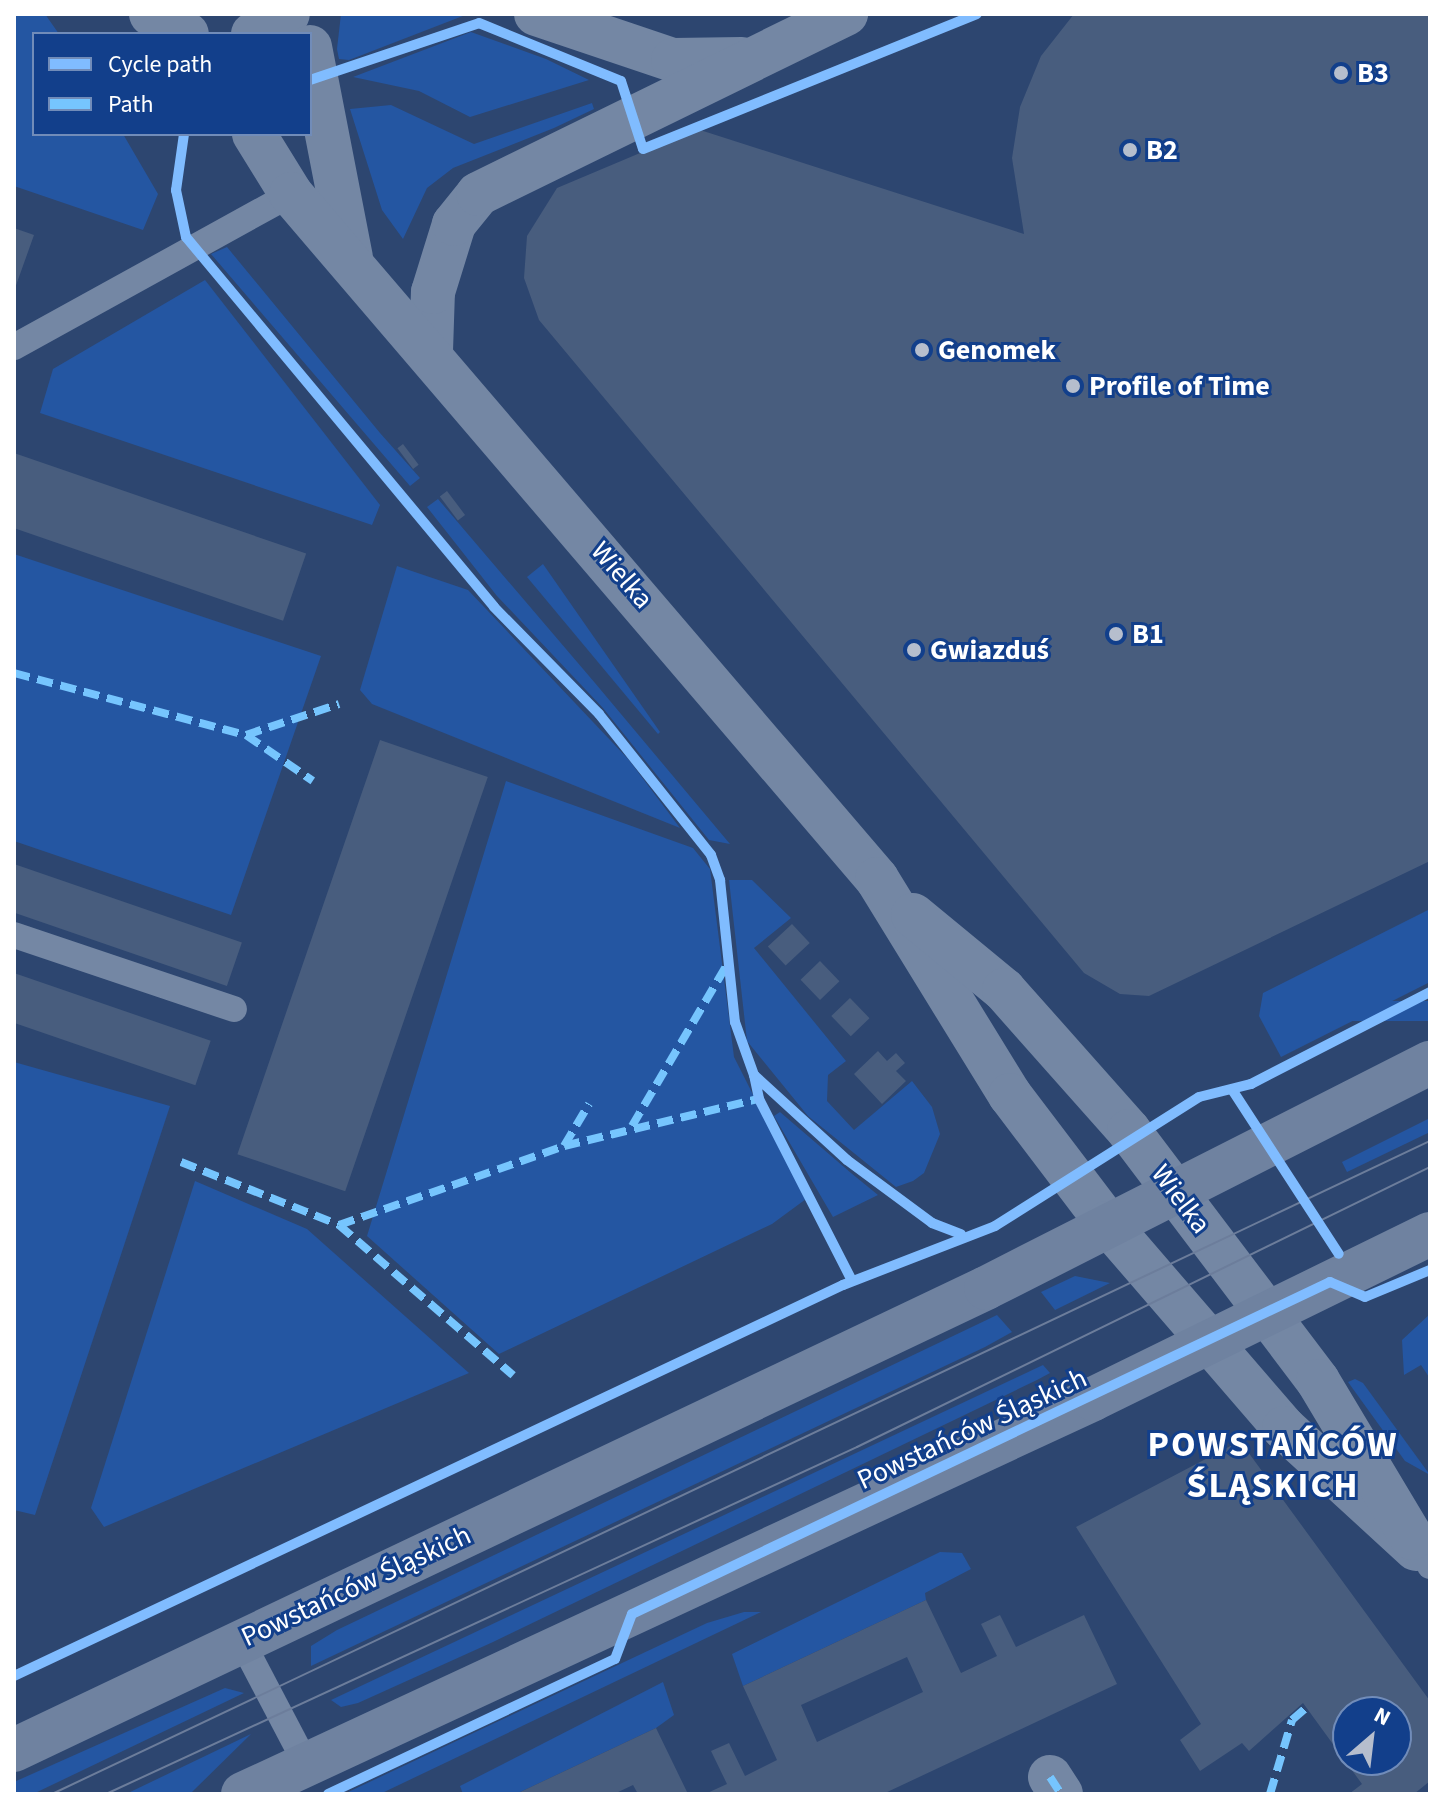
<!DOCTYPE html>
<meta charset="utf-8">
<style>
body{margin:0}
#map{position:relative;width:1444px;height:1808px;overflow:hidden;background:#2d4670;font-family:"Source Sans 3",sans-serif}
div>[style]{position:absolute}
.green>*{inset:0;background:#2456a2;transform-origin:0 0}
.building>*{inset:0;background:#485d7e;transform-origin:0 0}
.service>*{height:26px;margin:-13px;padding:0 13px;transform-origin:13px;border-radius:13px;background:#7487a4}
.minor>*{height:44px;margin:-22px;padding:0 22px;transform-origin:22px;border-radius:22px;background:#7487a4}
.tertiary>*{height:44px;margin:-22px;padding:0 22px;transform-origin:22px;border-radius:22px;background:#7487a4}
.secondary>*{height:44px;margin:-22px;padding:0 22px;transform-origin:22px;border-radius:22px;background:#6f82a0}
.tram>*{height:2px;margin:-1px;padding:0 1px;transform-origin:1px;border-radius:1px;background:#6c7d9b}
.quiet>*{height:8px;margin-top:-4px;transform-origin:0;background:repeating-linear-gradient(90deg,#76c5fe 0 16px,transparent 0 24px)}
.cycleway>*{height:10px;margin:-5px;padding:0 5px;transform-origin:5px;border-radius:5px;background:#80bcff}
.dots>*{width:22px;height:22px;translate:-50% -50%;box-sizing:border-box;border:4px solid #123f8b;border-radius:50%}
span{translate:-50% -50%;white-space:nowrap;text-align:center;line-height:1.15;-webkit-text-stroke:6px #123f8b;paint-order:stroke}
.poi-label{font-size:28px;color:#fff;font-weight:700}
.left{translate:0 -50%;text-align:left}
.street-label{font-size:28px;color:#fff}
.district-label{font-size:36px;color:#fff;font-weight:700;letter-spacing:2px}
.frame{position:absolute;inset:0;border:16px solid #fff;pointer-events:none}
.legend{position:absolute;left:32px;top:32px;width:280px;height:104px;box-sizing:border-box;background:#123f8b;border:2px solid #718cb9;margin:0;padding:10px 14px;list-style:none;font-size:24px;color:#fff}
.legend li{display:flex;align-items:center;gap:16px;height:40px}
.legend b{width:40px;border:2px solid #718cb9}
.north{position:absolute;left:1332px;top:1696px;width:80px;height:80px;box-sizing:border-box;background:#123f8b;border:2px solid #718cb9;border-radius:50%;rotate:28deg;font-size:22px;font-weight:700;line-height:32px;text-align:center;color:#fff}
.north::after{content:'';display:block;margin:auto;width:28px;height:36px;background:#b6becd;clip-path:polygon(50% 0,100% 100%,50% 72%,0 100%)}
</style>
<div id="map">
<div class="green">
<i style="clip-path:polygon(14px 14px,45px 14px,59px 34px,34px 34px,34px 134px,123px 134px,158px 194px,143px 230px,14px 186px)"></i>
<i style="clip-path:polygon(341px 14px,468px 14px,349px 60px,339px 59px,337px 49px)"></i>
<i style="clip-path:polygon(471px 32px,546px 59px,589px 80px,470px 117px,419px 91px,353px 77px)"></i>
<i style="clip-path:polygon(592px 103px,594px 109px,554px 128px,453px 168px,427px 188px,403px 239px,382px 210px,350px 109px,391px 105px,474px 144px)"></i>
<i style="clip-path:polygon(227px 247px,380px 433px,420px 478px,410px 486px,211px 254px)"></i>
<i style="clip-path:polygon(205px 280px,380px 505px,372px 525px,40px 413px,53px 369px)"></i>
<i style="clip-path:polygon(438px 499px,595px 683px,730px 844px,709px 840px,603px 708px,497px 596px,427px 507px)"></i>
<i style="clip-path:polygon(14px 554px,321px 656px,231px 915px,14px 841px)"></i>
<i style="clip-path:polygon(543px 564px,660px 732px,658px 734px,527px 577px)"></i>
<i style="clip-path:polygon(397px 566px,468px 590px,629px 760px,680px 828px,372px 704px,360px 690px)"></i>
<i style="clip-path:polygon(506px 781px,693px 848px,710px 869px,734px 1057px,806px 1199px,772px 1224px,499px 1354px,367px 1236px)"></i>
<i style="clip-path:polygon(729px 880px,752px 880px,791px 918px,754px 948px,846px 1061px,828px 1075px,827px 1101px,854px 1130px,912px 1081px,932px 1107px,940px 1134px,924px 1173px,913px 1181px,896px 1187px,808px 1116px,747px 1041px)"></i>
<i style="clip-path:polygon(1430px 909px,1430px 982px,1281px 1057px,1259px 1016px,1263px 993px)"></i>
<i style="left:1430px;top:1001px;width:20px;height:159px;rotate:90deg"></i>
<i style="clip-path:polygon(14px 1062px,170px 1106px,35px 1515px,14px 1510px)"></i>
<i style="clip-path:polygon(780px 1112px,851px 1173px,878px 1195px,833px 1217px,774px 1116px)"></i>
<i style="clip-path:polygon(1430px 1118px,1430px 1132px,1347px 1172px,1342px 1162px)"></i>
<i style="clip-path:polygon(195px 1181px,307px 1229px,469px 1373px,104px 1527px,91px 1508px)"></i>
<i style="clip-path:polygon(1075px 1276px,1110px 1283px,1055px 1310px,1041px 1292px)"></i>
<i style="clip-path:polygon(1430px 1314px,1429px 1377px,1421px 1365px,1404px 1375px,1402px 1340px)"></i>
<i style="clip-path:polygon(997px 1315px,1012px 1332px,985px 1347px,311px 1666px,311px 1646px,337px 1630px)"></i>
<i style="clip-path:polygon(1043px 1365px,1050px 1373px,1037px 1380px,493px 1642px,358px 1703px,341px 1707px,331px 1700px)"></i>
<i style="clip-path:polygon(1355px 1379px,1363px 1383px,1430px 1475px,1405px 1461px,1348px 1382px)"></i>
<i style="clip-path:polygon(940px 1552px,962px 1553px,971px 1569px,925px 1593px,926px 1600px,743px 1686px,732px 1654px)"></i>
<i style="clip-path:polygon(744px 1612px,761px 1612px,380px 1794px,344px 1794px,707px 1623px)"></i>
<i style="clip-path:polygon(663px 1682px,674px 1715px,656px 1728px,516px 1794px,463px 1794px,460px 1786px)"></i>
<i style="clip-path:polygon(225px 1688px,244px 1693px,33px 1794px,14px 1794px,14px 1782px)"></i>
<i style="clip-path:polygon(251px 1734px,192px 1792px,126px 1794px)"></i>
</div>
<div class="building">
<i style="clip-path:polygon(1074px 14px,1430px 14px,1430px 861px,1149px 996px,1120px 994px,1084px 973px,539px 320px,524px 278px,527px 236px,557px 188px,697px 129px,1024px 234px,1012px 158px,1020px 107px,1041px 56px)"></i>
<i style="clip-path:polygon(14px 228px,34px 235px,14px 291px)"></i>
<i style="left:403px;top:444px;width:26px;height:7px;rotate:53deg"></i>
<i style="left:14px;top:453px;width:309px;height:71px;rotate:19deg"></i>
<i style="left:447px;top:491px;width:30px;height:9px;rotate:53deg"></i>
<i style="left:380px;top:740px;width:114px;height:438px;rotate:19deg"></i>
<i style="left:14px;top:864px;width:241px;height:46px;rotate:19deg"></i>
<i style="left:792px;top:924px;width:26px;height:33px;rotate:47deg"></i>
<i style="left:820px;top:961px;width:28px;height:27px;rotate:46deg"></i>
<i style="left:14px;top:973px;width:208px;height:47px;rotate:19deg"></i>
<i style="left:850px;top:998px;width:28px;height:26px;rotate:46deg"></i>
<i style="clip-path:polygon(878px 1051px,887px 1061px,896px 1053px,905px 1063px,896px 1071px,906px 1081px,882px 1104px,854px 1074px)"></i>
<i style="clip-path:polygon(evenodd,1240px 1441px,1430px 1701px,1430px 1781px,1414px 1794px,1349px 1794px,1362px 1784px,1303px 1703px,1249px 1751px,1242px 1743px,1200px 1771px,1180px 1740px,1201px 1724px,1076px 1527px,1240px 1441px,1348px 1712px,1396px 1712px,1396px 1760px,1348px 1760px,1348px 1712px)"></i>
<i style="clip-path:polygon(evenodd,926px 1600px,961px 1673px,997px 1656px,981px 1624px,1000px 1615px,1016px 1647px,1084px 1615px,1117px 1684px,883px 1794px,705px 1794px,727px 1784px,711px 1751px,729px 1743px,745px 1776px,777px 1760px,743px 1686px,926px 1600px,907px 1657px,923px 1692px,817px 1742px,801px 1705px,907px 1657px)"></i>
<i style="clip-path:polygon(656px 1728px,688px 1794px,638px 1794px,633px 1785px,614px 1794px,516px 1794px)"></i>
</div>
<div class="service">
<i style="left:14px;top:347px;width:316px;rotate:-28.9deg"></i>
<i style="left:14px;top:935px;width:232px;rotate:18.6deg"></i>
<i style="left:1430px;top:1566px;width:1px;rotate:-90deg"></i>
<i style="left:241px;top:1640px;width:140px;rotate:62.3deg"></i>
</div>
<div class="minor">
<i style="left:536px;top:14px;width:145px;rotate:18.6deg"></i>
<i style="left:673px;top:60px;width:69px;rotate:-0.8deg"></i>
<i style="left:431px;top:351px;width:59px;rotate:-88.1deg"></i>
<i style="left:433px;top:292px;width:71px;rotate:-72.8deg"></i>
<i style="left:454px;top:224px;width:38px;rotate:-51deg"></i>
<i style="left:478px;top:194px;width:410px;rotate:-26.1deg"></i>
<i style="left:1050px;top:1777px;width:20px;rotate:57deg"></i>
</div>
<div class="tertiary">
<i style="left:151px;top:14px;width:41px;rotate:29.1deg"></i>
<i style="left:253px;top:34px;width:40px;rotate:-29.7deg"></i>
<i style="left:310px;top:47px;width:214px;rotate:79deg"></i>
<i style="left:254px;top:134px;width:70px;rotate:58.3deg"></i>
<i style="left:291px;top:194px;width:901px;rotate:49.45deg"></i>
<i style="left:877px;top:879px;width:254px;rotate:58.4deg"></i>
<i style="left:1010px;top:1095px;width:161px;rotate:52.8deg"></i>
<i style="left:1107px;top:1223px;width:271px;rotate:49.2deg"></i>
<i style="left:1284px;top:1428px;width:179px;rotate:42.5deg"></i>
<i style="left:913px;top:915px;width:118px;rotate:39.5deg"></i>
<i style="left:1004px;top:990px;width:188px;rotate:48.4deg"></i>
<i style="left:1129px;top:1131px;width:313px;rotate:52.9deg"></i>
<i style="left:1318px;top:1381px;width:183px;rotate:59.1deg"></i>
</div>
<div class="secondary">
<i style="left:14px;top:1750px;width:1076px;rotate:-25.42deg"></i>
<i style="left:986px;top:1288px;width:498px;rotate:-26.9deg"></i>
<i style="left:243px;top:1794px;width:937px;rotate:-24.92deg"></i>
<i style="left:1093px;top:1399px;width:375px;rotate:-26.1deg"></i>
</div>
<div class="tram">
<i style="left:52px;top:1794px;width:1525px;rotate:-25.36deg"></i>
<i style="left:106px;top:1794px;width:827px;rotate:-24.8deg"></i>
<i style="left:857px;top:1447px;width:638px;rotate:-26.04deg"></i>
</div>
<div class="quiet">
<i style="left:14px;top:673px;width:240px;rotate:15deg"></i>
<i style="left:246px;top:735px;width:98px;rotate:-18.4deg"></i>
<i style="left:246px;top:735px;width:81px;rotate:34.5deg"></i>
<i style="left:632px;top:1126px;width:187px;rotate:-59.5deg"></i>
<i style="left:564px;top:1146px;width:49px;rotate:-59.2deg"></i>
<i style="left:181px;top:1162px;width:170px;rotate:21.7deg"></i>
<i style="left:339px;top:1225px;width:238px;rotate:-19.3deg"></i>
<i style="left:564px;top:1146px;width:201px;rotate:-13.6deg"></i>
<i style="left:339px;top:1225px;width:230px;rotate:40.8deg"></i>
<i style="left:1050px;top:1777px;width:20px;rotate:57deg"></i>
<i style="left:1270px;top:1794px;width:77px;rotate:-73.4deg"></i>
<i style="left:1292px;top:1720px;width:18px;rotate:-41deg"></i>
</div>
<div class="cycleway">
<i style="left:310px;top:80px;width:178px;rotate:-18.6deg"></i>
<i style="left:479px;top:23px;width:153px;rotate:22.2deg"></i>
<i style="left:621px;top:81px;width:71px;rotate:72.1deg"></i>
<i style="left:643px;top:149px;width:360px;rotate:-22deg"></i>
<i style="left:184px;top:134px;width:57px;rotate:98.1deg"></i>
<i style="left:176px;top:190px;width:48px;rotate:78deg"></i>
<i style="left:186px;top:237px;width:481px;rotate:50.2deg"></i>
<i style="left:494px;top:607px;width:150px;rotate:45.5deg"></i>
<i style="left:599px;top:714px;width:180px;rotate:51.5deg"></i>
<i style="left:711px;top:855px;width:27px;rotate:70deg"></i>
<i style="left:720px;top:880px;width:143px;rotate:84deg"></i>
<i style="left:735px;top:1022px;width:56px;rotate:70.3deg"></i>
<i style="left:754px;top:1075px;width:126px;rotate:42.4deg"></i>
<i style="left:847px;top:1160px;width:106px;rotate:36.5deg"></i>
<i style="left:932px;top:1223px;width:31px;rotate:21deg"></i>
<i style="left:754px;top:1075px;width:25px;rotate:78deg"></i>
<i style="left:759px;top:1099px;width:204px;rotate:62.9deg"></i>
<i style="left:1233px;top:1091px;width:194px;rotate:57deg"></i>
<i style="left:14px;top:1676px;width:917px;rotate:-25.25deg"></i>
<i style="left:843px;top:1285px;width:163px;rotate:-21.2deg"></i>
<i style="left:995px;top:1226px;width:241px;rotate:-32.3deg"></i>
<i style="left:1199px;top:1097px;width:54px;rotate:-14deg"></i>
<i style="left:1251px;top:1084px;width:201px;rotate:-27.2deg"></i>
<i style="left:328px;top:1794px;width:317px;rotate:-25.2deg"></i>
<i style="left:615px;top:1659px;width:48px;rotate:-69.3deg"></i>
<i style="left:632px;top:1614px;width:773px;rotate:-25.44deg"></i>
<i style="left:1330px;top:1282px;width:38px;rotate:23deg"></i>
<i style="left:1365px;top:1297px;width:70px;rotate:-22.6deg"></i>
</div>
<div class="dots">
<i style="left:1341px;top:73px;background:#b6becd"></i>
<i style="left:1130px;top:150px;background:#b6becd"></i>
<i style="left:922px;top:350px;background:#b6becd"></i>
<i style="left:1073px;top:386px;background:#b6becd"></i>
<i style="left:1116px;top:634px;background:#b6becd"></i>
<i style="left:914px;top:650px;background:#b6becd"></i>
</div>
<div class="poi-label">
<span class="left" style="left:1357px;top:73px">B3</span>
<span class="left" style="left:1146px;top:150px">B2</span>
<span class="left" style="left:938px;top:350px">Genomek</span>
<span class="left" style="left:1089px;top:386px">Profile of Time</span>
<span class="left" style="left:1132px;top:634px">B1</span>
<span class="left" style="left:930px;top:650px">Gwiazduś</span>
</div>
<div class="street-label">
<span style="left:622px;top:575px;rotate:49deg">Wielka</span>
<span style="left:1181px;top:1199px;rotate:53deg">Wielka</span>
<span style="left:972px;top:1429px;rotate:-25deg">Powstańców Śląskich</span>
<span style="left:356px;top:1586px;rotate:-25deg">Powstańców Śląskich</span>
</div>
<div class="district-label">
<span style="left:1273px;top:1465px">POWSTAŃCÓW<br>ŚLĄSKICH</span>
</div>
<div class="frame"></div>
<ul class="legend">
<li><b style="height:10px;background:#80bcff"></b>Cycle path</li>
<li><b style="height:10px;background:#76c5fe"></b>Path</li>
</ul>
<div class="north">N</div>
</div>
